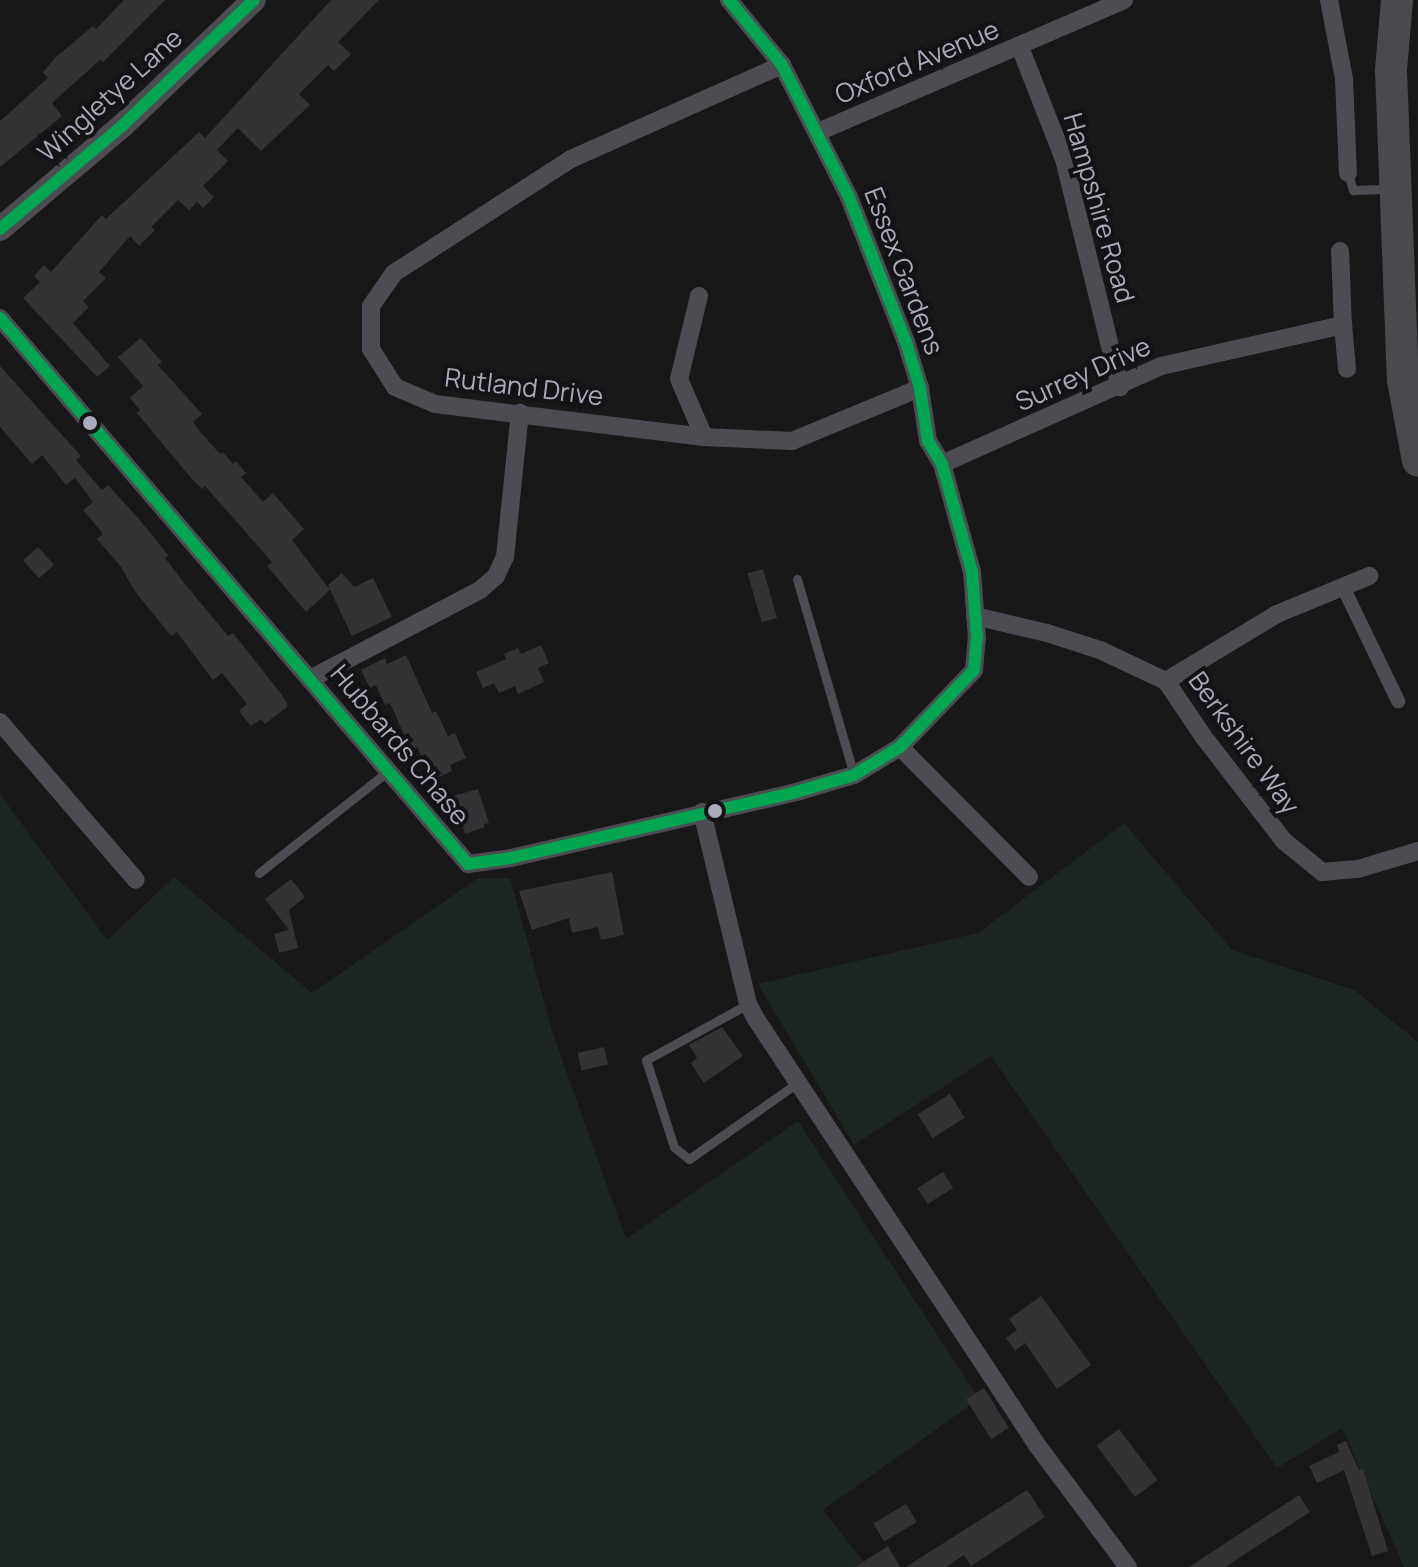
<!DOCTYPE html>
<style>
body{margin:0}
#map{position:relative;width:1418px;height:1567px;overflow:hidden;background:#181819;font-family:Manrope,sans-serif}
div>[style]{position:absolute}
.green>*{inset:0;background:#1e2621}
.building>*{inset:0;background:#333335;transform-origin:0 0}
.service>*{height:9px;margin:-4.5px;padding:0 4.5px;transform-origin:4.5px;border-radius:4.5px;background:#4d4c52}
.pedestrian>*{height:14px;margin:-7px;padding:0 7px;transform-origin:7px;border-radius:7px;background:#4d4c52}
.minor>*{height:18px;margin:-9px;padding:0 9px;transform-origin:9px;border-radius:9px;background:#4d4c52}
.tertiary>*{height:24px;margin:-12px;padding:0 12px;transform-origin:12px;border-radius:12px;background:#4d4c52}
.trunk>*{height:32px;margin:-16px;padding:0 16px;transform-origin:16px;border-radius:16px;background:#4a4a4e}
.bus-1>*{height:12px;margin:-6px;padding:0 6px;transform-origin:6px;border-radius:6px;background:#00a651}
.dots>*{width:22px;height:22px;translate:-50% -50%;box-sizing:border-box;border:4px solid #131215;border-radius:50%}
span{translate:-50% -50%;white-space:nowrap;text-align:center;line-height:1.15;-webkit-text-stroke:8px #131215;paint-order:stroke}
.street-label{font-size:26px;color:#a9aaba}
</style>
<div id="map">
<div class="green">
<i style="clip-path:polygon(0 794px,107px 940px,174px 877px,312px 993px,478px 878px,510px 878px,552px 1031px,626px 1239px,798px 1121px,979px 1399px,823px 1510px,868px 1567px,0 1567px)"></i>
<i style="clip-path:polygon(1124px 823px,1232px 950px,1354px 990px,1418px 1042px,1418px 1567px,1404px 1567px,1342px 1428px,1277px 1468px,991px 1056px,854px 1145px,758px 984px,978px 933px)"></i>
</div>
<div class="building">
<i style="clip-path:polygon(124px 0,165px 0,103px 62px,100px 60px,52px 103px,62px 116px,0 167px,0 121px,48px 78px,43px 72px,55px 58px,93px 26px,96px 29px)"></i>
<i style="clip-path:polygon(331px 0,379px 0,338px 42px,351px 54px,334px 71px,328px 65px,299px 94px,310px 105px,261px 151px,238px 128px,217px 150px,228px 161px,203px 186px,214px 197px,203px 208px,197px 202px,189px 210px,178px 200px,151px 227px,155px 230px,139px 246px,130px 236px,99px 272px,106px 278px,83px 301px,89px 307px,73px 323px,110px 366px,97px 377px,23px 298px,40px 282px,34px 276px,44px 265px,51px 272px,102px 215px,106px 219px,199px 132px,205px 138px)"></i>
<i style="clip-path:polygon(141px 338px,162px 362px,158px 365px,202px 414px,193px 422px,198px 429px,220px 454px,223px 452px,233px 464px,236px 461px,246px 473px,241px 477px,263px 502px,273px 493px,304px 529px,292px 540px,330px 590px,328px 585px,342px 573px,354px 587px,373px 578px,392px 617px,352px 636px,330px 590px,306px 612px,267px 566px,272px 562px,205px 486px,202px 489px,191px 478px,137px 413px,140px 410px,130px 398px,143px 386px,118px 357px)"></i>
<i style="clip-path:polygon(0 366px,81px 456px,76px 460px,102px 490px,108px 485px,139px 519px,169px 556px,165px 558px,185px 584px,228px 636px,233px 633px,282px 695px,288px 706px,265px 724px,261px 719px,251px 726px,239px 711px,247px 704px,222px 673px,213px 680px,177px 632px,171px 636px,134px 590px,121px 567px,97px 539px,102px 535px,101px 531px,83px 510px,93px 502px,75px 478px,66px 485px,42px 455px,32px 464px,0 427px)"></i>
<i style="left:38px;top:547px;width:24px;height:20px;rotate:48deg"></i>
<i style="left:763px;top:569px;width:51px;height:16px;rotate:74deg"></i>
<i style="clip-path:polygon(541px 645px,549px 663px,538px 668px,544px 682px,518px 694px,515px 686px,499px 693px,494px 683px,483px 688px,476px 672px,506px 659px,504px 654px,518px 648px,521px 654px)"></i>
<i style="clip-path:polygon(406px 655px,432px 713px,436px 711px,448px 736px,455px 733px,466px 758px,450px 765px,452px 771px,437px 778px,426px 754px,421px 756px,417px 747px,411px 750px,390px 703px,385px 705px,376px 685px,370px 688px,361px 670px,385px 658px,387px 664px)"></i>
<i style="clip-path:polygon(478px 789px,489px 823px,484px 824px,485px 827px,465px 834px,453px 796px)"></i>
<i style="clip-path:polygon(612px 872px,624px 935px,601px 940px,598px 927px,572px 933px,569px 918px,532px 930px,519px 891px)"></i>
<i style="clip-path:polygon(291px 879px,305px 897px,289px 910px,298px 948px,279px 953px,274px 934px,289px 930px,265px 899px)"></i>
<i style="clip-path:polygon(722px 1027px,743px 1056px,704px 1083px,691px 1063px,697px 1058px,689px 1045px)"></i>
<i style="left:604px;top:1047px;width:18px;height:27px;rotate:77deg"></i>
<i style="left:950px;top:1094px;width:28px;height:38px;rotate:58deg"></i>
<i style="left:943px;top:1172px;width:19px;height:30px;rotate:58deg"></i>
<i style="clip-path:polygon(1041px 1296px,1091px 1365px,1057px 1389px,1025px 1343px,1015px 1351px,1006px 1338px,1017px 1330px,1009px 1319px)"></i>
<i style="left:984px;top:1388px;width:47px;height:21px;rotate:58deg"></i>
<i style="left:1119px;top:1429px;width:64px;height:28px;rotate:53deg"></i>
<i style="clip-path:polygon(1346px 1441px,1359px 1470px,1363px 1469px,1388px 1551px,1372px 1556px,1344px 1470px,1317px 1483px,1309px 1466px,1339px 1452px,1337px 1445px)"></i>
<i style="clip-path:polygon(1027px 1490px,1045px 1517px,971px 1566px,964px 1555px,946px 1567px,906px 1567px)"></i>
<i style="clip-path:polygon(1299px 1495px,1310px 1512px,1225px 1567px,1189px 1567px)"></i>
<i style="left:906px;top:1504px;width:21px;height:38px;rotate:59deg"></i>
<i style="clip-path:polygon(888px 1546px,900px 1567px,855px 1567px)"></i>
</div>
<div class="service">
<i style="left:1348px;top:173px;width:18px;rotate:74deg"></i>
<i style="left:1353px;top:190px;width:38px;rotate:-2deg"></i>
<i style="left:797px;top:579px;width:204px;rotate:73.8deg"></i>
<i style="left:259px;top:873px;width:163px;rotate:-38.3deg"></i>
<i style="left:748px;top:1004px;width:116px;rotate:151.2deg"></i>
<i style="left:646px;top:1060px;width:91px;rotate:72.2deg"></i>
<i style="left:674px;top:1147px;width:19px;rotate:39deg"></i>
<i style="left:689px;top:1159px;width:132px;rotate:-35.1deg"></i>
</div>
<div class="pedestrian">
<i style="left:1343px;top:587px;width:127px;rotate:64.2deg"></i>
</div>
<div class="minor">
<i style="left:1329px;top:0;width:80px;rotate:79.2deg"></i>
<i style="left:1344px;top:79px;width:94px;rotate:87.6deg"></i>
<i style="left:1020px;top:47px;width:120px;rotate:68.6deg"></i>
<i style="left:1064px;top:159px;width:235px;rotate:76.2deg"></i>
<i style="left:782px;top:65px;width:231px;rotate:156deg"></i>
<i style="left:571px;top:159px;width:211px;rotate:147.2deg"></i>
<i style="left:394px;top:273px;width:40px;rotate:124.9deg"></i>
<i style="left:371px;top:306px;width:43px;rotate:90deg"></i>
<i style="left:371px;top:349px;width:45px;rotate:57.7deg"></i>
<i style="left:395px;top:387px;width:43px;rotate:23deg"></i>
<i style="left:435px;top:404px;width:271px;rotate:7deg"></i>
<i style="left:704px;top:437px;width:88px;rotate:2.6deg"></i>
<i style="left:792px;top:441px;width:139px;rotate:-22.5deg"></i>
<i style="left:818px;top:132px;width:333px;rotate:-23.3deg"></i>
<i style="left:699px;top:296px;width:85px;rotate:103.5deg"></i>
<i style="left:679px;top:379px;width:63px;rotate:66.7deg"></i>
<i style="left:0;top:318px;width:719px;rotate:49.4deg"></i>
<i style="left:468px;top:864px;width:43px;rotate:-7.9deg"></i>
<i style="left:511px;top:858px;width:293px;rotate:-13deg"></i>
<i style="left:796px;top:792px;width:60px;rotate:-16.3deg"></i>
<i style="left:854px;top:775px;width:54px;rotate:-31.3deg"></i>
<i style="left:900px;top:747px;width:107px;rotate:-46.1deg"></i>
<i style="left:974px;top:670px;width:32px;rotate:-85deg"></i>
<i style="left:977px;top:638px;width:66px;rotate:-94.3deg"></i>
<i style="left:972px;top:572px;width:112px;rotate:-105.5deg"></i>
<i style="left:942px;top:464px;width:27px;rotate:-121deg"></i>
<i style="left:928px;top:441px;width:54px;rotate:-98.6deg"></i>
<i style="left:920px;top:388px;width:48px;rotate:-106.9deg"></i>
<i style="left:906px;top:342px;width:156px;rotate:-111.5deg"></i>
<i style="left:849px;top:197px;width:148px;rotate:-116.9deg"></i>
<i style="left:782px;top:65px;width:84px;rotate:-129.2deg"></i>
<i style="left:1343px;top:325px;width:44px;rotate:84.8deg"></i>
<i style="left:942px;top:464px;width:240px;rotate:-24.1deg"></i>
<i style="left:1161px;top:366px;width:187px;rotate:-12.7deg"></i>
<i style="left:1343px;top:325px;width:74px;rotate:-92.3deg"></i>
<i style="left:975px;top:616px;width:74px;rotate:13.3deg"></i>
<i style="left:1047px;top:633px;width:56px;rotate:17.8deg"></i>
<i style="left:1100px;top:650px;width:73px;rotate:25.2deg"></i>
<i style="left:1166px;top:681px;width:66px;rotate:56.1deg"></i>
<i style="left:1203px;top:736px;width:133px;rotate:52.4deg"></i>
<i style="left:1284px;top:841px;width:49px;rotate:39.2deg"></i>
<i style="left:1322px;top:872px;width:36px;rotate:-5deg"></i>
<i style="left:1358px;top:869px;width:63px;rotate:-16.7deg"></i>
<i style="left:310px;top:679px;width:192px;rotate:-27.6deg"></i>
<i style="left:480px;top:590px;width:21px;rotate:-41deg"></i>
<i style="left:496px;top:576px;width:21px;rotate:-65deg"></i>
<i style="left:505px;top:557px;width:145px;rotate:-84.1deg"></i>
<i style="left:1166px;top:681px;width:130px;rotate:-31.1deg"></i>
<i style="left:1277px;top:614px;width:100px;rotate:-22.4deg"></i>
<i style="left:0;top:722px;width:208px;rotate:49.3deg"></i>
<i style="left:900px;top:747px;width:183px;rotate:45.2deg"></i>
<i style="left:702px;top:812px;width:197px;rotate:76.5deg"></i>
<i style="left:748px;top:1004px;width:17px;rotate:62deg"></i>
<i style="left:756px;top:1019px;width:510px;rotate:56.59deg"></i>
<i style="left:1037px;top:1445px;width:152px;rotate:53.3deg"></i>
</div>
<div class="tertiary">
<i style="left:0;top:229px;width:160px;rotate:-40.2deg"></i>
<i style="left:122px;top:126px;width:182px;rotate:-43.7deg"></i>
</div>
<div class="trunk">
<i style="left:1397px;top:0;width:70px;rotate:94.9deg"></i>
<i style="left:1391px;top:70px;width:310px;rotate:87.8deg"></i>
<i style="left:1403px;top:380px;width:82px;rotate:79.5deg"></i>
</div>
<div class="bus-1">
<i style="left:0;top:229px;width:160px;rotate:-40.2deg"></i>
<i style="left:122px;top:126px;width:182px;rotate:-43.7deg"></i>
<i style="left:0;top:318px;width:719px;rotate:49.4deg"></i>
<i style="left:468px;top:864px;width:43px;rotate:-7.9deg"></i>
<i style="left:511px;top:858px;width:293px;rotate:-13deg"></i>
<i style="left:796px;top:792px;width:60px;rotate:-16.3deg"></i>
<i style="left:854px;top:775px;width:54px;rotate:-31.3deg"></i>
<i style="left:900px;top:747px;width:107px;rotate:-46.1deg"></i>
<i style="left:974px;top:670px;width:32px;rotate:-85deg"></i>
<i style="left:977px;top:638px;width:66px;rotate:-94.3deg"></i>
<i style="left:972px;top:572px;width:112px;rotate:-105.5deg"></i>
<i style="left:942px;top:464px;width:27px;rotate:-121deg"></i>
<i style="left:928px;top:441px;width:54px;rotate:-98.6deg"></i>
<i style="left:920px;top:388px;width:48px;rotate:-106.9deg"></i>
<i style="left:906px;top:342px;width:156px;rotate:-111.5deg"></i>
<i style="left:849px;top:197px;width:148px;rotate:-116.9deg"></i>
<i style="left:782px;top:65px;width:84px;rotate:-129.2deg"></i>
</div>
<div class="dots">
<i style="left:90px;top:423px;background:#a9aaba"></i>
<i style="left:715px;top:811px;background:#a9aaba"></i>
</div>
<div class="street-label">
<span style="left:917px;top:62px;rotate:-23deg">Oxford Avenue</span>
<span style="left:110px;top:95px;rotate:-42deg">Wingletye Lane</span>
<span style="left:1099px;top:208px;rotate:74deg">Hampshire Road</span>
<span style="left:904px;top:271px;rotate:69deg">Essex Gardens</span>
<span style="left:1083px;top:374px;rotate:-24deg">Surrey Drive</span>
<span style="left:524px;top:387px;rotate:7deg">Rutland Drive</span>
<span style="left:1244px;top:743px;rotate:54deg">Berkshire Way</span>
<span style="left:400px;top:745px;rotate:50deg">Hubbards Chase</span>
</div>
</div>
